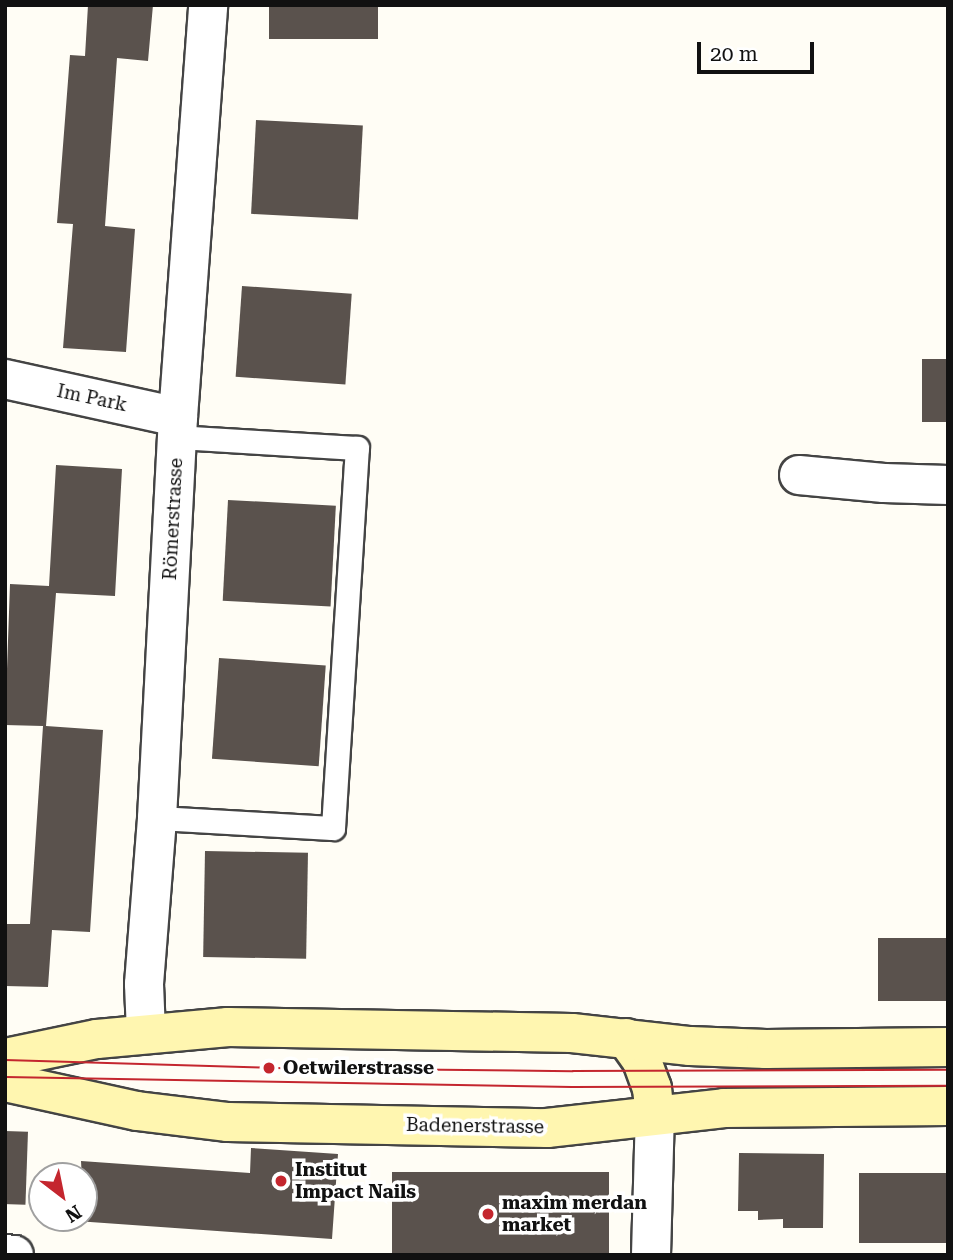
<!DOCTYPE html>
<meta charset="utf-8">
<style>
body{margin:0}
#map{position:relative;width:953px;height:1260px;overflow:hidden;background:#fffdf5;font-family:"Roboto Serif",serif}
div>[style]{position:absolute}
.building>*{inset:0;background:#5a524d;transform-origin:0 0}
.roads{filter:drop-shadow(2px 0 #444) drop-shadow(-2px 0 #444) drop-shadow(0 2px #444) drop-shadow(0 -2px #444)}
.lane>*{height:23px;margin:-11.5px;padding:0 11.5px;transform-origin:11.5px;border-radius:11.5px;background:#fff}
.street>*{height:38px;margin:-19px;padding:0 19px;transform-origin:19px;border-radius:19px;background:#fff}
.secondary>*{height:38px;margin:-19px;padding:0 19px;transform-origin:19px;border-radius:19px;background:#fff6b0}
.tram>*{height:2px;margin:-1px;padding:0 1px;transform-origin:1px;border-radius:1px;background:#c4262e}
.dots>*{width:19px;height:19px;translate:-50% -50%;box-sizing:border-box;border:4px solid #fff;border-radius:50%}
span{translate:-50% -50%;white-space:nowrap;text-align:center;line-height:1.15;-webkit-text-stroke:7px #fff;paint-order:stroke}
.street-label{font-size:19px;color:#111}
.poi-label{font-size:19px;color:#111;font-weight:700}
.left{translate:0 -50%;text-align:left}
.frame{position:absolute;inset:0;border:7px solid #111;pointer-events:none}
.north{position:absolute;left:28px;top:1162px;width:70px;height:70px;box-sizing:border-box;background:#fff;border:2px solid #a0a0a0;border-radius:50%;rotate:148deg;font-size:19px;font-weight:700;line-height:28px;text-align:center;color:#111}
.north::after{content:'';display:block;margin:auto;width:24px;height:32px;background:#c4262e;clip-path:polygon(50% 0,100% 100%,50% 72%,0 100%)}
.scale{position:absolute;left:697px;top:42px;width:117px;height:32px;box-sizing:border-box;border:4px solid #111;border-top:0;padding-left:9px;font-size:21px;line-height:24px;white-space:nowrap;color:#111;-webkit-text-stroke:5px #fff;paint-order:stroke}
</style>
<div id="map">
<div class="building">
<i style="clip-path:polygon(88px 5px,153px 5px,148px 61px,117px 58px,105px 226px,135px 229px,126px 352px,63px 348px,73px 224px,57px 223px,70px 55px,85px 56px)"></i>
<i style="left:269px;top:5px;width:109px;height:34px"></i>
<i style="left:256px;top:120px;width:107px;height:94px;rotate:3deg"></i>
<i style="left:242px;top:286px;width:110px;height:91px;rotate:4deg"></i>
<i style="left:922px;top:359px;width:26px;height:63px"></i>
<i style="clip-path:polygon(56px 465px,122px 469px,115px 596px,56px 593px,46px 726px,103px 730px,90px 932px,52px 930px,48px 987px,5px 986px,5px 924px,30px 924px,43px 726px,5px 725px,10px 584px,49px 586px)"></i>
<i style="left:228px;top:500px;width:108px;height:101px;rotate:3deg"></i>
<i style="left:219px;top:658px;width:107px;height:101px;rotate:4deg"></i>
<i style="left:205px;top:851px;width:103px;height:106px;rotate:1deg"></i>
<i style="left:948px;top:938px;width:63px;height:70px;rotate:90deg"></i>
<i style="left:5px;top:1131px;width:23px;height:73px;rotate:2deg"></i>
<i style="clip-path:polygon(251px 1148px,338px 1154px,332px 1239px,76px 1221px,76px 1218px,84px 1218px,81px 1161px,250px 1173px)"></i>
<i style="clip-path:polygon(739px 1153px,824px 1154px,823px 1228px,783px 1228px,783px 1219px,758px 1220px,758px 1211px,738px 1211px)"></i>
<i style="left:392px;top:1172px;width:217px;height:83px"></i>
<i style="left:859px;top:1173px;width:89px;height:70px"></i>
</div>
<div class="roads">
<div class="lane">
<i style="left:157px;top:818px;width:176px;rotate:3.3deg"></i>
<i style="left:333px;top:828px;width:381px;rotate:-86.4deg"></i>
<i style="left:357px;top:448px;width:179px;rotate:-176.5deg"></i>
</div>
<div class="street">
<i style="left:5px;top:379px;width:177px;rotate:12.4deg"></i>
<i style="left:799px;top:475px;width:85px;rotate:5.4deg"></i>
<i style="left:884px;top:483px;width:64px;rotate:1.8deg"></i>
<i style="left:146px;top:1032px;width:48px;rotate:-92.4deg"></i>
<i style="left:144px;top:984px;width:167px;rotate:-85.5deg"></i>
<i style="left:157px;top:818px;width:402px;rotate:-87deg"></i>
<i style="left:178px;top:417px;width:413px;rotate:-85.8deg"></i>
<i style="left:5px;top:1254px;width:9px;rotate:6deg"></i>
<i style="left:651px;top:1255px;width:140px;rotate:-88.4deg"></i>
</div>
<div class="secondary">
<i style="left:626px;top:1038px;width:28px;rotate:55deg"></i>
<i style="left:642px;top:1061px;width:29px;rotate:70deg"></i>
<i style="left:652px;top:1088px;width:27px;rotate:84deg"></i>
<i style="left:5px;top:1058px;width:94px;rotate:-11.7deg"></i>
<i style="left:97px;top:1039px;width:132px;rotate:-5.2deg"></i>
<i style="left:228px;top:1027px;width:344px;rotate:1deg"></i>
<i style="left:572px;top:1033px;width:119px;rotate:6.3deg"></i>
<i style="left:690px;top:1046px;width:76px;rotate:2.3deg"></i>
<i style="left:766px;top:1049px;width:182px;rotate:-0.6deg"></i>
<i style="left:5px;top:1082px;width:135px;rotate:12.4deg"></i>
<i style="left:137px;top:1111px;width:92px;rotate:6.9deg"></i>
<i style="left:228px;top:1122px;width:319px;rotate:1.1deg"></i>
<i style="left:547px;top:1128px;width:178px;rotate:-6.4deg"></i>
<i style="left:724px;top:1108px;width:224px;rotate:-0.5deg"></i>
</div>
</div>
<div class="tram">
<i style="left:5px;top:1060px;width:264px;rotate:1.7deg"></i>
<i style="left:269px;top:1068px;width:304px;rotate:0.6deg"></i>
<i style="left:573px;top:1071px;width:375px;rotate:-0.2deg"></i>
<i style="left:5px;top:1077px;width:567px;rotate:1.01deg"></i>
<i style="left:572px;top:1087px;width:376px;rotate:-0.2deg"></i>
</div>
<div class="dots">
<i style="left:269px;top:1068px;background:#c4262e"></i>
<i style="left:281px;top:1181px;background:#c4262e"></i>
<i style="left:488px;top:1214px;background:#c4262e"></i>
</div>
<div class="street-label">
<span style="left:92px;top:398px;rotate:12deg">Im Park</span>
<span style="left:173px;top:519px;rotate:-87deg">Römerstrasse</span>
<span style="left:475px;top:1126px;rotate:1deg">Badenerstrasse</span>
</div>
<div class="poi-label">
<span class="left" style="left:283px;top:1068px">Oetwilerstrasse</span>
<span class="left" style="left:295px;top:1181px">Institut<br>Impact Nails</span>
<span class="left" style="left:502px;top:1214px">maxim merdan<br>market</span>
</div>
<div class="frame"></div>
<div class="north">N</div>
<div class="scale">20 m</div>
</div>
